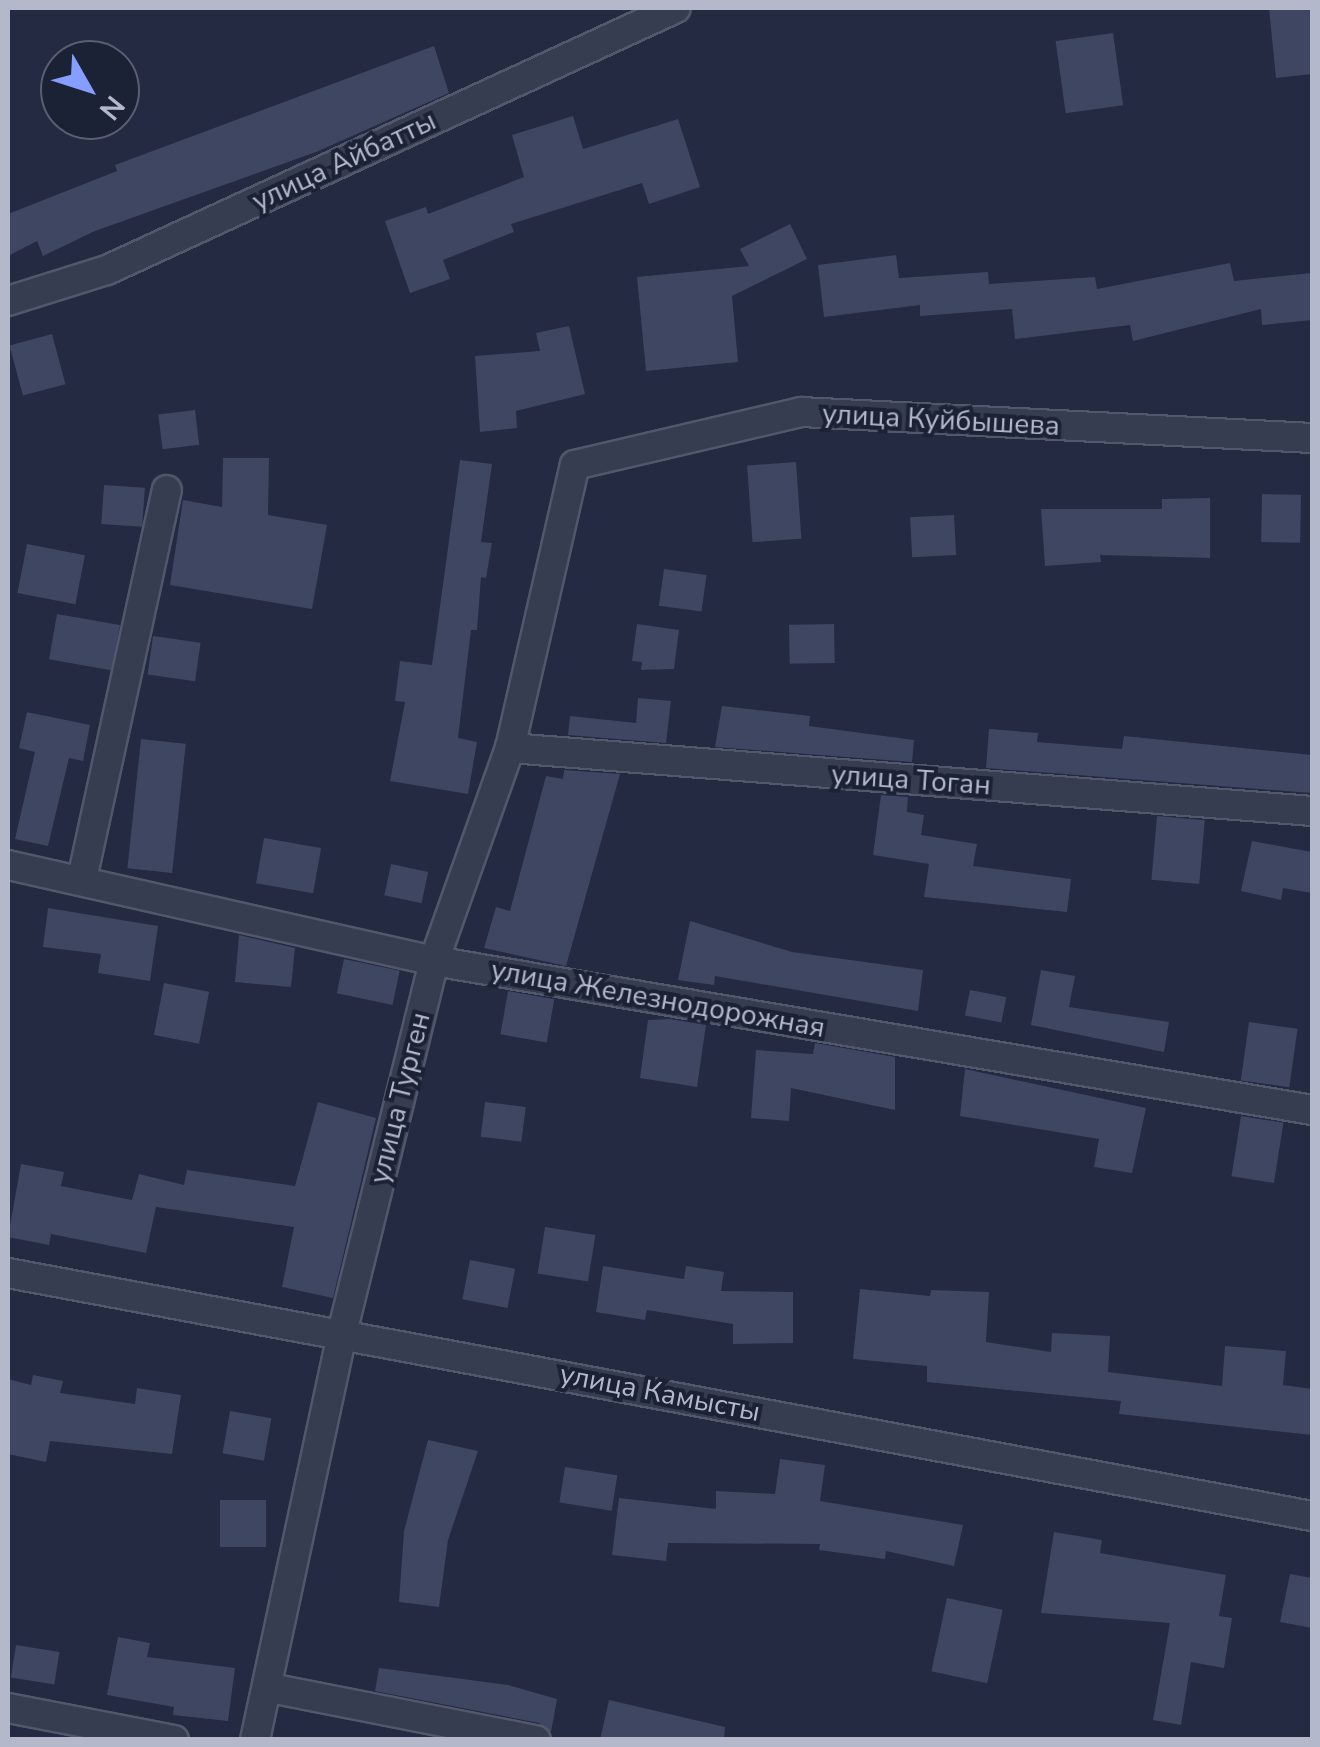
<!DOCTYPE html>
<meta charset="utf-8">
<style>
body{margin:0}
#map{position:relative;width:1320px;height:1747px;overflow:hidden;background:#232a41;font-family:"Nunito Sans",sans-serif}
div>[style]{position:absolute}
.building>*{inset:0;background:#3e4662;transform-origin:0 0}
.roads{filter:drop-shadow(2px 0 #52586b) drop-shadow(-2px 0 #52586b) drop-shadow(0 2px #52586b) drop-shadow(0 -2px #52586b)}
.street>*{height:28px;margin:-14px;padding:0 14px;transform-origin:14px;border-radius:14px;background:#373d51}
span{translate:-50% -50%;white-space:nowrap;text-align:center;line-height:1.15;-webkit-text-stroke:8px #1c2236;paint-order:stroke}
.street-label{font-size:28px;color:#b4b8cb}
.frame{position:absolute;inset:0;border:10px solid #b4b8cb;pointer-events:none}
.north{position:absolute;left:40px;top:40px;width:100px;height:100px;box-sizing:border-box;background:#1c2236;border:2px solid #595e72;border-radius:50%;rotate:129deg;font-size:28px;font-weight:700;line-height:40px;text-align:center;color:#b4b8cb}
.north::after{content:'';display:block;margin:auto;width:35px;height:45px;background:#859eff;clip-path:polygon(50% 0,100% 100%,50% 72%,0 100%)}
</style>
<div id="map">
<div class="building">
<i style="clip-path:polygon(1269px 8px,1312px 8px,1312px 74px,1276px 78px)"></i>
<i style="left:1113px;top:33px;width:73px;height:58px;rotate:82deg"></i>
<i style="clip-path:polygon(434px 46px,449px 93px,316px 152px,95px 231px,43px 256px,37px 241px,8px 256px,8px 214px,117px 171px,115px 165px)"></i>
<i style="clip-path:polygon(573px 116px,583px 149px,678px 119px,700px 187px,649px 204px,642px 183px,511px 224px,514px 232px,443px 260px,450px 279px,410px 293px,385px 221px,426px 207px,428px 214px,524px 177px,512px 135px)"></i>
<i style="clip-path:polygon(790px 224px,807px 259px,732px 296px,738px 362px,646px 371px,637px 277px,749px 266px,740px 249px)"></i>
<i style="clip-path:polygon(896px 255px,899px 278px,988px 272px,989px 284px,1095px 277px,1097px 289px,1230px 263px,1234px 281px,1312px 273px,1312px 320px,1262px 325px,1261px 309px,1133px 341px,1130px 325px,1015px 339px,1012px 309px,920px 316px,920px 305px,824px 317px,818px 265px)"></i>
<i style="clip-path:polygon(569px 326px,585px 394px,516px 411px,517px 428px,480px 432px,475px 356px,540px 351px,536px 333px)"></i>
<i style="left:52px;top:334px;width:52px;height:44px;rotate:75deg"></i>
<i style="left:195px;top:410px;width:35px;height:37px;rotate:83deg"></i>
<i style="clip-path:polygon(223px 458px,269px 458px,268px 515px,327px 525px,312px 609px,170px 585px,183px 500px,222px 507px)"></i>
<i style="clip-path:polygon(460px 460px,492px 464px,481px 542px,492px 543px,486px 578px,481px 577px,477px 630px,471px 630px,458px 738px,477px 742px,468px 794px,390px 781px,405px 702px,395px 701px,400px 661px,432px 665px)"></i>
<i style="left:796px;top:462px;width:77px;height:49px;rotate:86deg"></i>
<i style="left:104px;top:485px;width:41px;height:39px;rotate:4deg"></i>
<i style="left:1262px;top:494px;width:39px;height:48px;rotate:1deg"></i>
<i style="clip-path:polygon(1210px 498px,1210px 558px,1100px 555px,1101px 562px,1045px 566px,1041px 509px,1162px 509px,1162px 499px)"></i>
<i style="left:954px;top:515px;width:40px;height:44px;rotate:87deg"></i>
<i style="left:27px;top:544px;width:59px;height:50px;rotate:11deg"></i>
<i style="left:664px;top:569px;width:43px;height:37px;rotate:8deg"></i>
<i style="left:57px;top:614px;width:64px;height:46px;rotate:10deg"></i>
<i style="clip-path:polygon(637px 624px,679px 630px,674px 669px,641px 670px,642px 662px,632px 661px)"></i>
<i style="left:834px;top:624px;width:39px;height:45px;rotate:89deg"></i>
<i style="left:153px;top:636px;width:48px;height:39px;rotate:8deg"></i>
<i style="clip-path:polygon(638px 698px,671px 701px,666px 743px,568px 735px,570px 716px,636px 723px)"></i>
<i style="clip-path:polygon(722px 706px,810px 716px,809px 726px,914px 740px,912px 762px,715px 747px)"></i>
<i style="clip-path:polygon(27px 712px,90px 725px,83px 761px,69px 758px,48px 846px,15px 839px,35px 752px,19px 748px)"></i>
<i style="clip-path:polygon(989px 729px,1038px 733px,1037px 742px,1122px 749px,1124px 736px,1312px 755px,1312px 793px,986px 768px)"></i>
<i style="left:141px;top:739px;width:45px;height:130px;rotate:6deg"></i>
<i style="clip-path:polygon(564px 770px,620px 774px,566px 966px,484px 948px,496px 907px,510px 911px,546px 776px,563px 779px)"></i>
<i style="clip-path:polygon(881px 795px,908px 797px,907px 812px,924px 815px,921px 835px,977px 844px,973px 866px,1071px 879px,1067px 912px,924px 897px,929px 864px,873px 855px)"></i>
<i style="left:1157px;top:816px;width:48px;height:64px;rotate:5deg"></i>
<i style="left:264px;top:838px;width:58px;height:46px;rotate:10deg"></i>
<i style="clip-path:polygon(1252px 841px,1312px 852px,1312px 893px,1283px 888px,1281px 900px,1241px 891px)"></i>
<i style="left:391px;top:864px;width:38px;height:32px;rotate:12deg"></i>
<i style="clip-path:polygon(48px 908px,158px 926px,150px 981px,98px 973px,101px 954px,43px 947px)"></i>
<i style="clip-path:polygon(690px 921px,792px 952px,923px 970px,918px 1011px,715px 976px,714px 985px,678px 980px)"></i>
<i style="clip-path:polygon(239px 935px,295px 948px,291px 987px,235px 982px)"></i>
<i style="left:344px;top:959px;width:57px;height:35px;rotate:12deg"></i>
<i style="clip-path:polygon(1041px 970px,1075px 976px,1069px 1007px,1169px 1022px,1164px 1052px,1031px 1025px)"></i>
<i style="left:164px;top:983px;width:46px;height:53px;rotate:11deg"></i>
<i style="left:970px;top:990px;width:37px;height:26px;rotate:11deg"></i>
<i style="left:508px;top:991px;width:47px;height:44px;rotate:10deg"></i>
<i style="clip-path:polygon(670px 1019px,706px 1025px,697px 1087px,640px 1078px,648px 1020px)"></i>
<i style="left:1249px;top:1022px;width:49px;height:59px;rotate:8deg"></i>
<i style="clip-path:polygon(815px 1043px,895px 1057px,895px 1110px,791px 1088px,789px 1121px,751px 1118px,756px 1050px,813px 1054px)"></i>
<i style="clip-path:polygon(965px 1069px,1146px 1108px,1132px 1173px,1094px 1167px,1099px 1139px,960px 1116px)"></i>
<i style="clip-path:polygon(318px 1102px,376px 1118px,333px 1298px,282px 1287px,294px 1227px,156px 1207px,146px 1253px,51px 1234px,49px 1245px,8px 1237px,21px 1164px,64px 1172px,61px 1186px,132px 1200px,139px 1174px,184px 1185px,187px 1170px,295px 1186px)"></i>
<i style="left:485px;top:1102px;width:41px;height:35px;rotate:7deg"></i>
<i style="left:1241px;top:1116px;width:43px;height:61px;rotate:9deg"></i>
<i style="left:545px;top:1227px;width:51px;height:47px;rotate:9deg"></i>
<i style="left:470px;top:1260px;width:46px;height:40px;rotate:11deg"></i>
<i style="clip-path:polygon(603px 1266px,684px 1279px,686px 1266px,724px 1272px,721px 1291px,793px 1292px,793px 1343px,733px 1344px,733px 1324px,647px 1310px,645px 1320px,596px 1312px)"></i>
<i style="clip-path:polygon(860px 1289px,930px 1296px,931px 1290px,989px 1292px,986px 1342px,1051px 1352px,1052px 1333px,1110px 1336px,1108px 1372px,1222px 1386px,1225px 1346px,1286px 1351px,1283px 1385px,1312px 1389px,1312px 1435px,1119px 1414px,1121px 1401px,927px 1382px,927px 1366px,853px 1359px)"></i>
<i style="clip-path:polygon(33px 1375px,63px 1381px,60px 1393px,135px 1404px,137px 1388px,181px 1395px,172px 1454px,50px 1441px,46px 1462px,8px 1454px,8px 1379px,31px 1385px)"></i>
<i style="left:230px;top:1411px;width:42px;height:43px;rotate:10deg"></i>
<i style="clip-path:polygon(428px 1440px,478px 1451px,448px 1540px,439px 1607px,399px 1602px,404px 1531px)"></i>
<i style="clip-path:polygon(780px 1459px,825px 1465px,820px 1501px,963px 1525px,954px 1566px,886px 1551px,885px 1559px,819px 1550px,820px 1544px,668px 1543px,666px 1561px,612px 1555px,619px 1498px,716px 1509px,716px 1491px,775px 1494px)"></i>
<i style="left:565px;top:1467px;width:53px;height:36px;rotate:9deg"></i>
<i style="left:220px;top:1500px;width:46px;height:47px"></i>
<i style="clip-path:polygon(1054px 1532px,1102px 1540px,1100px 1553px,1226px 1575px,1219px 1616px,1232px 1618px,1224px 1668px,1191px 1662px,1181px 1725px,1153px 1720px,1170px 1623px,1041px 1613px)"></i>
<i style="clip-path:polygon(1290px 1574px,1312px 1578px,1312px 1628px,1280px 1622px)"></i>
<i style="left:947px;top:1598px;width:57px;height:75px;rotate:12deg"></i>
<i style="clip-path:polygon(118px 1637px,150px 1643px,147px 1657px,235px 1668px,228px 1721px,173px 1715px,174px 1707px,107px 1695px)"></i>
<i style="left:16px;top:1645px;width:44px;height:33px;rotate:9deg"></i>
<i style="clip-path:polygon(379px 1668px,508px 1685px,557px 1699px,551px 1732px,539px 1723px,375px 1691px)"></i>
<i style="clip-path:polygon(609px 1700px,725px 1727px,724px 1740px,600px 1740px)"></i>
</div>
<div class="roads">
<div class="street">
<i style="left:8px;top:301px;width:104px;rotate:-17.4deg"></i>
<i style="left:107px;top:270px;width:626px;rotate:-24.72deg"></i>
<i style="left:510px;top:748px;width:804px;rotate:4.49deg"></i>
<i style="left:8px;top:865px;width:437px;rotate:12.7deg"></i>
<i style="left:434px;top:961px;width:891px;rotate:9.63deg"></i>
<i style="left:82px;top:879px;width:398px;rotate:-77.7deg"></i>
<i style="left:8px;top:1273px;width:1326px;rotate:10.56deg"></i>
<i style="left:270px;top:1688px;width:271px;rotate:11.1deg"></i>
<i style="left:8px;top:1708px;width:169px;rotate:10.9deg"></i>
<i style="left:255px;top:1740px;width:416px;rotate:-77.9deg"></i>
<i style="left:342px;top:1333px;width:383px;rotate:-76.1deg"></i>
<i style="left:434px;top:961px;width:226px;rotate:-70.4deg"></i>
<i style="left:510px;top:748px;width:290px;rotate:-77.1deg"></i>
<i style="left:575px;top:465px;width:232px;rotate:-13.2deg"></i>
<i style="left:801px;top:412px;width:512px;rotate:2.91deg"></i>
</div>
</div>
<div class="street-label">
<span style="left:344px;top:161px;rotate:-25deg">улица Айбатты</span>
<span style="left:941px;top:420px;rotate:3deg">улица Куйбышева</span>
<span style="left:911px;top:780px;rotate:4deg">улица Тоган</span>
<span style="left:658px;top:999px;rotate:10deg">улица Железнодорожная</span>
<span style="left:400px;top:1098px;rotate:-76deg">улица Турген</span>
<span style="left:660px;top:1393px;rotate:11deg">улица Камысты</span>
</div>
<div class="frame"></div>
<div class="north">N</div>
</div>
